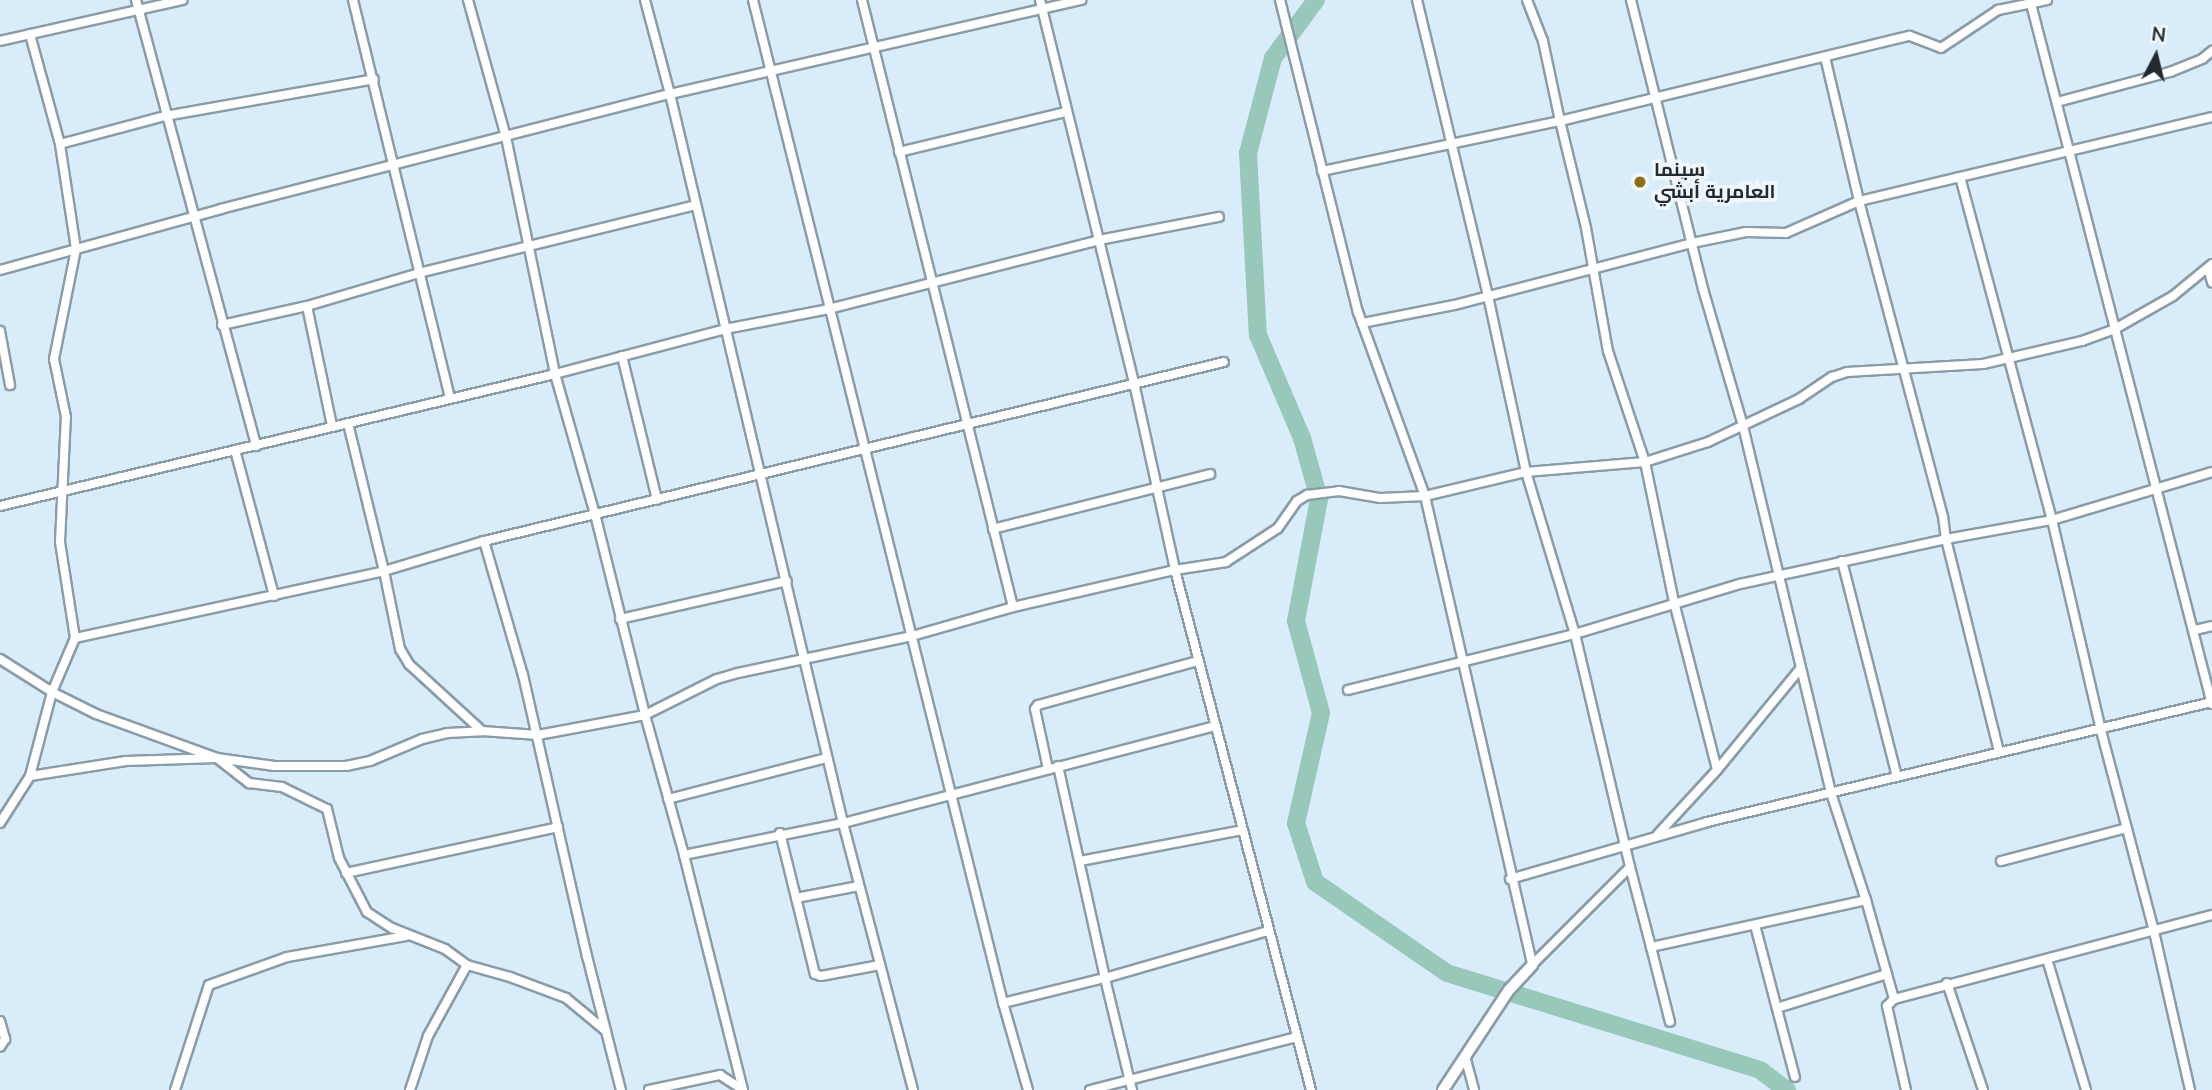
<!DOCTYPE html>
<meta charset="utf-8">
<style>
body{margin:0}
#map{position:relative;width:2212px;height:1090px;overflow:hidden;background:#d9ecf9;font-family:"Nunito Sans",Cairo,sans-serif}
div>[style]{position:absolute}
.river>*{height:18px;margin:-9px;padding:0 9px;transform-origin:9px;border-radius:9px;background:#98c8ba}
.roads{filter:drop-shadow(2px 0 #8a9ca7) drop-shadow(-2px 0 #8a9ca7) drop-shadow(0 2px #8a9ca7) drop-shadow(0 -2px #8a9ca7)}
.street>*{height:8px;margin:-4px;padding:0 4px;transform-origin:4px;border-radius:4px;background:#fff}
.secondary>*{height:10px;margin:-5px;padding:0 5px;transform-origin:5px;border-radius:5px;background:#fff}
.dots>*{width:19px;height:19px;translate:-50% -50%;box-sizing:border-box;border:4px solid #f0f8fd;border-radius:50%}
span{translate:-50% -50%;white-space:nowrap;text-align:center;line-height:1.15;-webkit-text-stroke:7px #f0f8fd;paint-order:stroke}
.poi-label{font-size:19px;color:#242b30;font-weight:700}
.left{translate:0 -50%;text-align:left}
.north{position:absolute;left:2121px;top:21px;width:70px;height:70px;-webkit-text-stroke:5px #f0f8fd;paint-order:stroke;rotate:7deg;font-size:19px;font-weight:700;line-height:28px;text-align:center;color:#242b30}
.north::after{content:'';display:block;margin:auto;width:24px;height:32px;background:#242b30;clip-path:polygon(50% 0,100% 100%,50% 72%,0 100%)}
</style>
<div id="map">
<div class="river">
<i style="left:1316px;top:0;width:72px;rotate:126.6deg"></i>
<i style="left:1273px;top:58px;width:98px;rotate:104.7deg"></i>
<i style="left:1248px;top:153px;width:182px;rotate:86.9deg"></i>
<i style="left:1258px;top:335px;width:112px;rotate:66.9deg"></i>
<i style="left:1302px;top:438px;width:63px;rotate:74.4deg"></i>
<i style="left:1319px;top:499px;width:124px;rotate:100.7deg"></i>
<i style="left:1296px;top:621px;width:95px;rotate:74.8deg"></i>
<i style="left:1321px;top:713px;width:113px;rotate:102.8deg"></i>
<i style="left:1296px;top:823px;width:62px;rotate:72.1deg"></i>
<i style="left:1315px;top:882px;width:160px;rotate:34.6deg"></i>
<i style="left:1447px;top:973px;width:328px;rotate:17.2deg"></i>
<i style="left:1760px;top:1070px;width:34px;rotate:37deg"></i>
</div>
<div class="roads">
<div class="street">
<i style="left:136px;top:0;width:462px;rotate:74.9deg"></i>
<i style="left:353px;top:0;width:410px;rotate:76.3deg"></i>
<i style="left:468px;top:0;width:142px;rotate:74.5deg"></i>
<i style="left:506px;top:137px;width:242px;rotate:78.3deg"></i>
<i style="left:555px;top:374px;width:146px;rotate:74.1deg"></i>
<i style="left:595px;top:514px;width:207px;rotate:76deg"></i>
<i style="left:645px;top:715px;width:145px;rotate:74.4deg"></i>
<i style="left:645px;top:0;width:97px;rotate:75.1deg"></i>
<i style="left:670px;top:94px;width:422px;rotate:-12.9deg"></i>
<i style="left:753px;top:0;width:1034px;rotate:76deg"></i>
<i style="left:862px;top:0;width:625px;rotate:76.03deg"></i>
<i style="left:1040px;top:0;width:394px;rotate:76.2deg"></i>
<i style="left:1134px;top:383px;width:191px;rotate:77.6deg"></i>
<i style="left:1175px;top:570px;width:537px;rotate:75.34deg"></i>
<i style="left:1280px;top:0;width:322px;rotate:76deg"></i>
<i style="left:1358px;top:312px;width:196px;rotate:70deg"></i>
<i style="left:1425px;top:496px;width:481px;rotate:77.1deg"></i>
<i style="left:1417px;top:0;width:304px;rotate:76.5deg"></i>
<i style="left:1488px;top:296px;width:180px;rotate:77.8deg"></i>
<i style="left:1526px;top:472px;width:169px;rotate:73.2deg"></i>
<i style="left:1575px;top:634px;width:239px;rotate:76.7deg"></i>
<i style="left:1630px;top:867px;width:139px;rotate:135deg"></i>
<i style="left:1527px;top:0;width:44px;rotate:68.7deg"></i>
<i style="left:1543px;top:41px;width:82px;rotate:78deg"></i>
<i style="left:1560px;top:121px;width:360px;rotate:-13.7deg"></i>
<i style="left:1910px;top:36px;width:33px;rotate:21deg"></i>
<i style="left:1941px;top:48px;width:69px;rotate:-33.7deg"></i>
<i style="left:1998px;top:10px;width:50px;rotate:-11.5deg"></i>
<i style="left:1631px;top:0;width:298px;rotate:76deg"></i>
<i style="left:1703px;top:289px;width:143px;rotate:73.7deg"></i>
<i style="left:1743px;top:426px;width:377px;rotate:76.5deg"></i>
<i style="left:1831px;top:793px;width:113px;rotate:71.9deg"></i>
<i style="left:1866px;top:900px;width:103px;rotate:74.2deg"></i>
<i style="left:1894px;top:999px;width:329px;rotate:-14.8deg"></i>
<i style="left:2030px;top:0;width:727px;rotate:75.51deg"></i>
<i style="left:0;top:41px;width:187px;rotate:-12.7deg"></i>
<i style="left:1825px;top:57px;width:148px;rotate:76.7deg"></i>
<i style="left:1859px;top:201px;width:326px;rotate:75.1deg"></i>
<i style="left:1943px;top:516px;width:23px;rotate:83deg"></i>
<i style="left:1946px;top:539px;width:219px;rotate:76deg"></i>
<i style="left:2057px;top:102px;width:117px;rotate:-14.9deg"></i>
<i style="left:2170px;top:72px;width:35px;rotate:-22deg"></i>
<i style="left:2202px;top:59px;width:13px;rotate:-39deg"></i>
<i style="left:60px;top:144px;width:109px;rotate:-14.9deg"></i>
<i style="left:165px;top:116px;width:212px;rotate:-10deg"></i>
<i style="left:899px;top:152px;width:172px;rotate:-13.5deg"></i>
<i style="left:1322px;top:171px;width:243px;rotate:-11.9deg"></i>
<i style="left:1560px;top:121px;width:110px;rotate:76.3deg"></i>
<i style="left:1586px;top:228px;width:125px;rotate:79.9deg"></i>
<i style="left:1608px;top:351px;width:117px;rotate:71.6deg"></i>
<i style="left:1645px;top:462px;width:143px;rotate:78.3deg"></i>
<i style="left:1674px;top:602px;width:173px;rotate:75.6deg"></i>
<i style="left:1960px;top:177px;width:259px;rotate:-13.4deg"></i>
<i style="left:2208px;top:268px;width:15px;rotate:74deg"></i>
<i style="left:0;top:270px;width:229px;rotate:-15.4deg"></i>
<i style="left:221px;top:209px;width:463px;rotate:-14.4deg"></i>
<i style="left:670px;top:94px;width:749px;rotate:76.65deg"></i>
<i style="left:843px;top:823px;width:276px;rotate:75.3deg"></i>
<i style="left:307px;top:306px;width:117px;rotate:-16.4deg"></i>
<i style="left:419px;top:273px;width:284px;rotate:-13.8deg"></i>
<i style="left:222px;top:325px;width:87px;rotate:-12.6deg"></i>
<i style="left:307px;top:306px;width:123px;rotate:78.2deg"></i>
<i style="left:0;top:331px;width:55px;rotate:79.5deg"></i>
<i style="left:622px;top:356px;width:148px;rotate:76.3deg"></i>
<i style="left:235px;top:450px;width:151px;rotate:75deg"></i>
<i style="left:0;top:506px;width:570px;rotate:-13.38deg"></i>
<i style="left:555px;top:374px;width:176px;rotate:-14.8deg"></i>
<i style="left:725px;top:329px;width:106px;rotate:-10.9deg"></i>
<i style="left:829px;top:309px;width:279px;rotate:-14.3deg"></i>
<i style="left:1099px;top:240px;width:122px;rotate:-10.9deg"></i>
<i style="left:993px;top:529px;width:224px;rotate:-14.2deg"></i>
<i style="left:484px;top:541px;width:140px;rotate:73.8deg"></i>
<i style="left:523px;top:675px;width:288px;rotate:77.2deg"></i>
<i style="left:587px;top:956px;width:138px;rotate:75.8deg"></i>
<i style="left:1842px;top:561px;width:222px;rotate:75.7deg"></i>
<i style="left:620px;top:619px;width:171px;rotate:-12.8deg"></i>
<i style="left:2195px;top:630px;width:17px;rotate:-13deg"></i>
<i style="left:75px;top:638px;width:316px;rotate:-12.2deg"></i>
<i style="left:384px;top:571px;width:152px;rotate:-103.7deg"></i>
<i style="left:0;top:659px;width:62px;rotate:32.4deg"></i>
<i style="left:52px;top:692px;width:49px;rotate:26.6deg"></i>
<i style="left:96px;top:714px;width:129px;rotate:20deg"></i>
<i style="left:217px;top:758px;width:41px;rotate:38deg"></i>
<i style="left:249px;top:783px;width:33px;rotate:7deg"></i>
<i style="left:282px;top:787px;width:50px;rotate:26.1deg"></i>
<i style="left:327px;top:809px;width:50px;rotate:76.2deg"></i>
<i style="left:339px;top:858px;width:61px;rotate:62.6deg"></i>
<i style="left:367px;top:912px;width:30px;rotate:33deg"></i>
<i style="left:392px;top:928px;width:57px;rotate:21.6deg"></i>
<i style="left:445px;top:949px;width:27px;rotate:36deg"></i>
<i style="left:467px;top:965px;width:45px;rotate:15.6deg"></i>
<i style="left:510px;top:977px;width:60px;rotate:20.6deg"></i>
<i style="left:566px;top:998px;width:52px;rotate:39.5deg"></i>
<i style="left:1348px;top:690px;width:234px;rotate:-13.9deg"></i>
<i style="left:1575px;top:634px;width:172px;rotate:-16.9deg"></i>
<i style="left:1740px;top:584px;width:211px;rotate:-12.3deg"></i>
<i style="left:1946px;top:539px;width:108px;rotate:-10.2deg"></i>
<i style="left:2052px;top:520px;width:355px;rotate:-105deg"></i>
<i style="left:1960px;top:177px;width:104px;rotate:166.6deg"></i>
<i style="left:1859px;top:201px;width:80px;rotate:156.3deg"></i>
<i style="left:1786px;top:233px;width:40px;rotate:-178.6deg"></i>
<i style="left:1746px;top:232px;width:55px;rotate:168.5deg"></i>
<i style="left:1692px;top:243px;width:246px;rotate:165.4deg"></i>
<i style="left:1454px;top:305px;width:94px;rotate:168.9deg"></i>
<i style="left:482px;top:731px;width:99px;rotate:-137.5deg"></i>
<i style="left:409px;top:664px;width:17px;rotate:-121deg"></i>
<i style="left:400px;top:649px;width:80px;rotate:-101.6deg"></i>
<i style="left:384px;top:571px;width:104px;rotate:-16.7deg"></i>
<i style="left:484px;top:541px;width:761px;rotate:-13.6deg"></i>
<i style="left:1048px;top:769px;width:61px;rotate:-102.2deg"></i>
<i style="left:1035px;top:709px;width:5px;rotate:-53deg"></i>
<i style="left:1038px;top:705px;width:166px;rotate:-15.4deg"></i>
<i style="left:30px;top:776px;width:97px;rotate:-8.9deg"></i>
<i style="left:126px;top:761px;width:91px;rotate:-1.9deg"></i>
<i style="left:217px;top:758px;width:58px;rotate:8deg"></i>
<i style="left:274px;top:766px;width:72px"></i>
<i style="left:346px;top:766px;width:25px;rotate:-12deg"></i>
<i style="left:370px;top:761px;width:56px;rotate:-22.9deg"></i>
<i style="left:422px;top:739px;width:26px;rotate:-13deg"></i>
<i style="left:447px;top:733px;width:35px;rotate:-3deg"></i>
<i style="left:482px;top:731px;width:56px;rotate:4.1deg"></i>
<i style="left:538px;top:735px;width:109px;rotate:-10.6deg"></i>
<i style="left:645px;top:715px;width:80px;rotate:-26.6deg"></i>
<i style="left:717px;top:679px;width:22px;rotate:-16deg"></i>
<i style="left:738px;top:673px;width:178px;rotate:-12deg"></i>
<i style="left:912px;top:636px;width:105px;rotate:-16deg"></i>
<i style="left:1013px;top:607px;width:166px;rotate:-12.9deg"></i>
<i style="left:1175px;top:570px;width:52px;rotate:-8.9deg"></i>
<i style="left:1226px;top:562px;width:62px;rotate:-33.2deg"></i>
<i style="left:1278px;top:528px;width:33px;rotate:-55deg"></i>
<i style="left:1297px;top:501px;width:12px;rotate:-31deg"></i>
<i style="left:1307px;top:495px;width:32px;rotate:-7deg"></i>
<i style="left:1339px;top:491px;width:42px;rotate:9.7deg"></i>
<i style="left:1380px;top:498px;width:45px;rotate:-2.5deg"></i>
<i style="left:1425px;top:496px;width:104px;rotate:-13.4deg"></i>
<i style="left:1526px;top:472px;width:119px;rotate:-4.8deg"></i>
<i style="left:1645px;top:462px;width:66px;rotate:-17.6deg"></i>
<i style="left:1708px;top:442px;width:101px;rotate:-25.3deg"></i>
<i style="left:1799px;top:399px;width:40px;rotate:-34deg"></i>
<i style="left:1832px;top:377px;width:16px;rotate:-18deg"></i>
<i style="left:1847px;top:372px;width:136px;rotate:-3.4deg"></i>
<i style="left:1983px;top:364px;width:102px;rotate:-13.1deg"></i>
<i style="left:2082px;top:341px;width:33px;rotate:-20deg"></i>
<i style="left:2113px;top:330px;width:69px;rotate:-29.5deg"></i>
<i style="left:2173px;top:296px;width:50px;rotate:-39.4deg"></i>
<i style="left:668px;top:799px;width:164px;rotate:-14.5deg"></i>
<i style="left:0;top:823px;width:56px;rotate:-57.4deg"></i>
<i style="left:30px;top:776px;width:87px;rotate:-75.3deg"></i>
<i style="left:52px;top:692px;width:59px;rotate:-66.9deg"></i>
<i style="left:75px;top:638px;width:97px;rotate:-98.9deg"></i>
<i style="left:60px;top:542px;width:125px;rotate:-87.3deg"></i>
<i style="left:66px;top:417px;width:59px;rotate:-101.7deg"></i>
<i style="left:54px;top:359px;width:112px;rotate:-78.7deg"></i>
<i style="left:76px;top:249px;width:106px;rotate:-98.7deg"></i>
<i style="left:60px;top:144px;width:114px;rotate:-105.3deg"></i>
<i style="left:780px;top:833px;width:145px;rotate:76.1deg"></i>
<i style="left:815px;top:974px;width:6px;rotate:18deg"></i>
<i style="left:821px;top:976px;width:60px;rotate:-10.6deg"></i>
<i style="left:1658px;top:834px;width:87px;rotate:-47.3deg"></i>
<i style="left:1717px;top:770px;width:131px;rotate:-50.6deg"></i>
<i style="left:1080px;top:861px;width:165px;rotate:-10.8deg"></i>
<i style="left:2001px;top:861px;width:130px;rotate:-14.7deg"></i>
<i style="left:1630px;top:867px;width:83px;rotate:75.3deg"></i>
<i style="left:1651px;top:947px;width:220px;rotate:-12.3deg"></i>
<i style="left:346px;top:873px;width:217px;rotate:-12.2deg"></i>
<i style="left:1510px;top:879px;width:205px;rotate:-16.1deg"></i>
<i style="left:1707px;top:822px;width:519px;rotate:-13.37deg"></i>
<i style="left:796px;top:898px;width:64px;rotate:-10.8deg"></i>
<i style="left:1755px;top:925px;width:157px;rotate:75.3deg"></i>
<i style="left:1651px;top:947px;width:77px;rotate:75.8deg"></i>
<i style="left:2047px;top:959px;width:137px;rotate:73.4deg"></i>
<i style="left:1947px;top:983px;width:113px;rotate:71.4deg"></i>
<i style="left:1894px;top:999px;width:10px;rotate:135deg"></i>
<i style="left:1887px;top:1006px;width:86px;rotate:77.3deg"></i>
<i style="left:1777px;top:1008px;width:115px;rotate:-17.2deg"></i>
<i style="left:0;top:1021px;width:19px;rotate:74deg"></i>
<i style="left:5px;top:1039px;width:9px;rotate:122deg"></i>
<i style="left:1465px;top:1056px;width:35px;rotate:75deg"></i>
<i style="left:175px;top:1090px;width:110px;rotate:-72.1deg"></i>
<i style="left:209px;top:985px;width:83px;rotate:-19.7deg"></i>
<i style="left:287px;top:957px;width:121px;rotate:-10deg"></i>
<i style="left:410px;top:1090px;width:57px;rotate:-71.6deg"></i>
<i style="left:428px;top:1036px;width:81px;rotate:-61.2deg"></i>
<i style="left:649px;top:1090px;width:73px;rotate:-11.9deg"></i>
<i style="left:720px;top:1075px;width:27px;rotate:33deg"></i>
<i style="left:743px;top:1090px;width:242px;rotate:-104.1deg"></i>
<i style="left:684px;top:855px;width:162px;rotate:-11.4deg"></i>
<i style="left:843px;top:823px;width:384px;rotate:-14.6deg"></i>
<i style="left:1028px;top:1090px;width:91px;rotate:-106deg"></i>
<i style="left:1003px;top:1003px;width:105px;rotate:-13.8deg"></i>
<i style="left:1105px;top:978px;width:217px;rotate:-102.5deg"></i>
<i style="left:1090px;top:1090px;width:214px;rotate:-14.4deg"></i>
<i style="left:1132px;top:1090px;width:115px;rotate:-103.6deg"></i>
<i style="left:1105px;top:978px;width:170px;rotate:-16.1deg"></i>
<i style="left:2190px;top:1090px;width:163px;rotate:-102.8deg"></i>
<i style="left:2154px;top:931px;width:212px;rotate:-104.8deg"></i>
<i style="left:2100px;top:726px;width:212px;rotate:-103.1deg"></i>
<i style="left:2052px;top:520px;width:167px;rotate:-16.7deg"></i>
</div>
<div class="secondary">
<i style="left:1443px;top:1090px;width:120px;rotate:-56.6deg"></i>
<i style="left:1509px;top:990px;width:34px;rotate:-47deg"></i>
</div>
</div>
<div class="dots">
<i style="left:1640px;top:182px;background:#916d13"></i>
</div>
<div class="poi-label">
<span class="left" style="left:1654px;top:182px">سينما<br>العامرية أبشي</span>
</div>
<div class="north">N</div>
</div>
